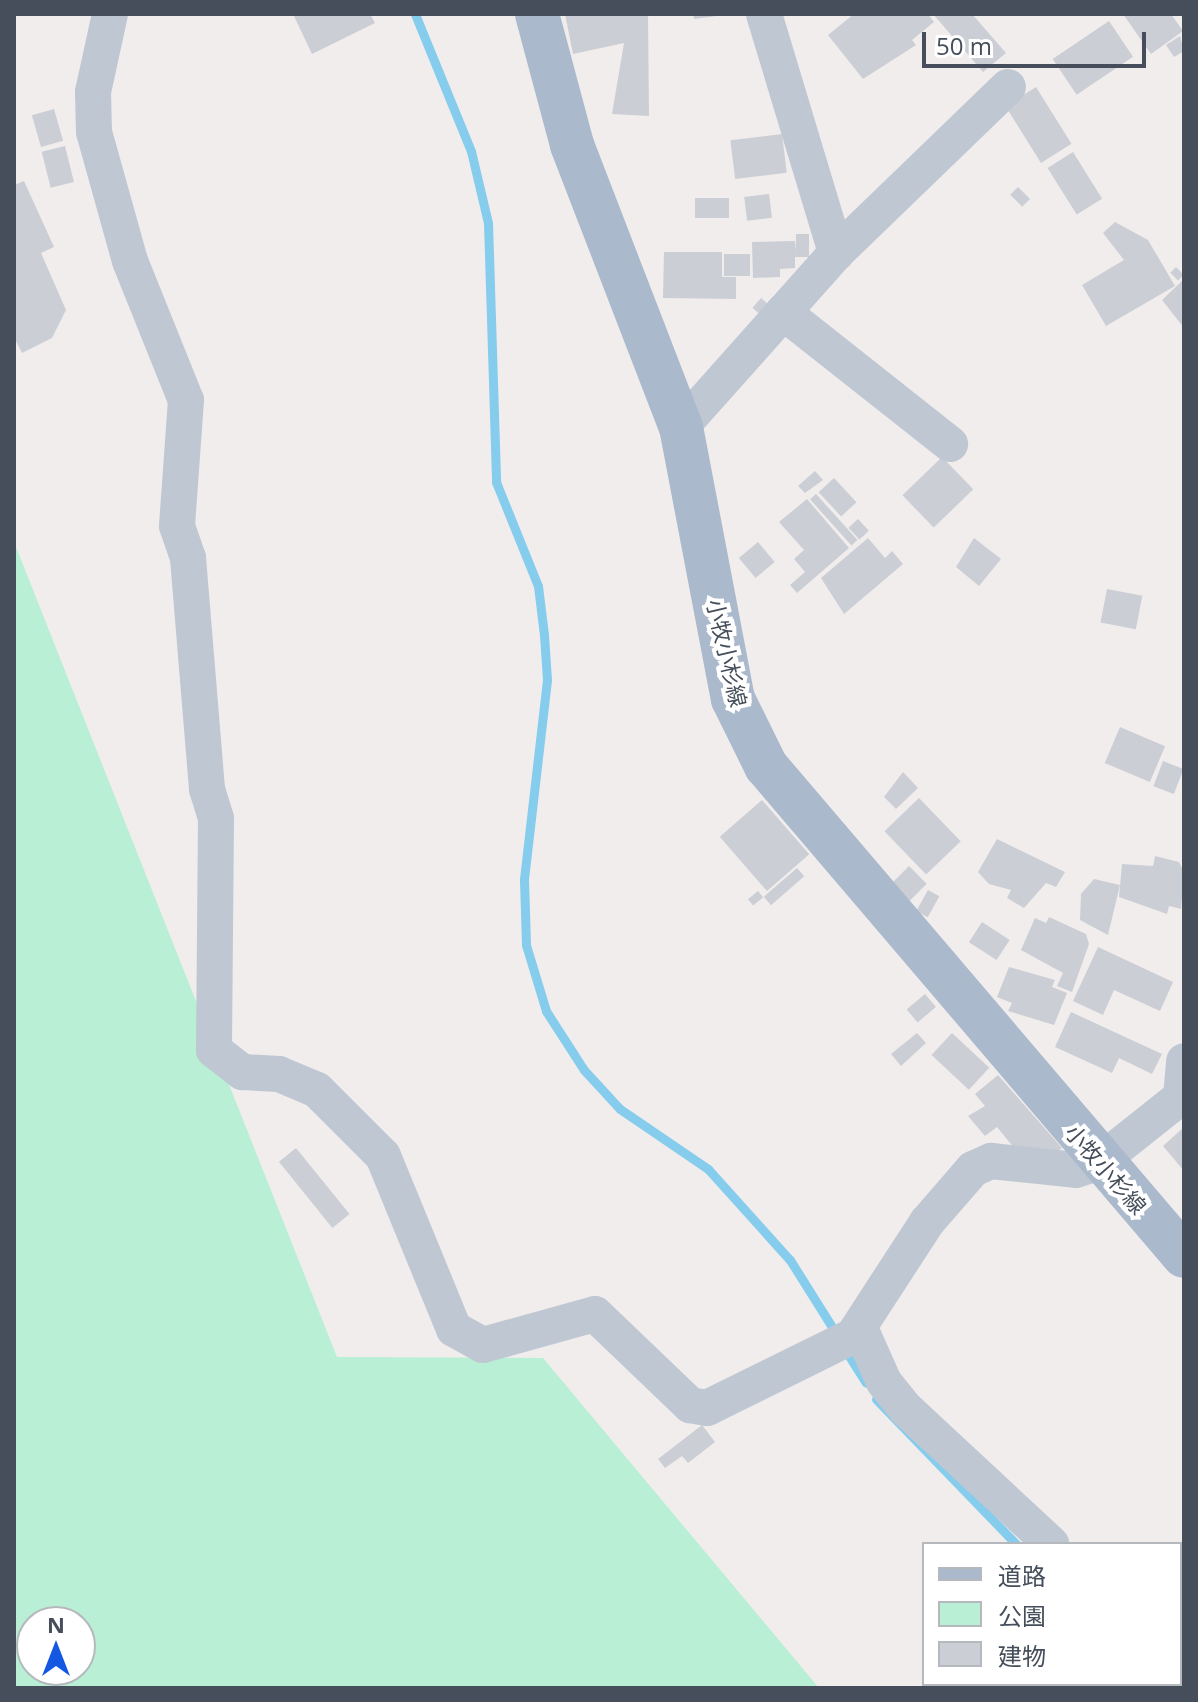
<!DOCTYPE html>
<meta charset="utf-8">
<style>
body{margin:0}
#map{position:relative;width:1198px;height:1702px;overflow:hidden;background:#f0edec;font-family:"Open Sans","Noto Sans JP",sans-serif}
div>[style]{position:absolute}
.green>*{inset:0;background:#b9efd4}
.stream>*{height:9px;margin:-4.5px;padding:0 4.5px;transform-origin:4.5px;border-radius:4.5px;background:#85cced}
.building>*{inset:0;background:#ccced5;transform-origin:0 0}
.minor>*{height:36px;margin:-18px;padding:0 18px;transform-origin:18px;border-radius:18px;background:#bfc7d3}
.major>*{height:44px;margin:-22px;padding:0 22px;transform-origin:22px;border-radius:22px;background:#abb9cd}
span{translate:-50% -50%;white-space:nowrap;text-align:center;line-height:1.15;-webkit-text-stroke:8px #fff;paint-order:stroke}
.street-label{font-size:22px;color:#454e5a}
.frame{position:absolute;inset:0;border:16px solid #454e5a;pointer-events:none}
.legend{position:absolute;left:922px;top:1542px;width:260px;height:144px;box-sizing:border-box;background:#fff;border:2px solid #b5b8bd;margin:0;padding:10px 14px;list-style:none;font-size:24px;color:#454e5a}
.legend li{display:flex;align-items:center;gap:16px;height:40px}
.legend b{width:40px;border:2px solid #b5b8bd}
.north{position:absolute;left:16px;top:1606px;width:80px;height:80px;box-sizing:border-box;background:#fff;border:2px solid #b5b8bd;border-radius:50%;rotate:0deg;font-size:22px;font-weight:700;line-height:32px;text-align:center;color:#454e5a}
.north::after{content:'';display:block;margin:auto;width:28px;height:36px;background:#1458e2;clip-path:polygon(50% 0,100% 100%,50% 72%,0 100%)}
.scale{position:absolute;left:922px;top:32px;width:224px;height:36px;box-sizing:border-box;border:4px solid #454e5a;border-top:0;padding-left:10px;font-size:24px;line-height:28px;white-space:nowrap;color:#454e5a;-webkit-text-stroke:6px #fff;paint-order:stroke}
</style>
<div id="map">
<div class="green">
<i style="clip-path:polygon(evenodd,14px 542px,337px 1357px,543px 1358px,819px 1688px,14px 1688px,14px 542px,32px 1622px,80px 1622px,80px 1670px,32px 1670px,32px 1622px)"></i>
</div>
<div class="stream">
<i style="left:415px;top:14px;width:148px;rotate:67.8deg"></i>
<i style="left:471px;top:151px;width:74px;rotate:76.7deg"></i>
<i style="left:488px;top:223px;width:259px;rotate:88.2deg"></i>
<i style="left:496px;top:482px;width:112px;rotate:68deg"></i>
<i style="left:538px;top:586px;width:49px;rotate:83deg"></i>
<i style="left:544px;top:635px;width:45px;rotate:86.2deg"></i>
<i style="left:547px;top:680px;width:201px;rotate:96.6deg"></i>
<i style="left:524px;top:880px;width:65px;rotate:88.2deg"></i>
<i style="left:526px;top:945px;width:69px;rotate:73.1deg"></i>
<i style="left:546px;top:1011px;width:70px;rotate:57.2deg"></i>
<i style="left:584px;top:1070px;width:53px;rotate:47.3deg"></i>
<i style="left:620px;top:1109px;width:107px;rotate:34.3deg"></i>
<i style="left:708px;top:1169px;width:122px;rotate:48deg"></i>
<i style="left:790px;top:1260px;width:89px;rotate:57.9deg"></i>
<i style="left:844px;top:1348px;width:41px;rotate:57.8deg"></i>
<i style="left:876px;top:1399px;width:202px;rotate:46deg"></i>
<i style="left:1142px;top:1684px;width:5px;rotate:53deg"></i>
</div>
<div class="building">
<i style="clip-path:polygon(293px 14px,370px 14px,375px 23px,312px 54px)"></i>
<i style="clip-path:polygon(565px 14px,648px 14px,649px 116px,612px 114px,624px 43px,573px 54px)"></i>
<i style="clip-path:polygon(693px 14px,717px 14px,717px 16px,694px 19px)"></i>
<i style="clip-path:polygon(854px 14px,928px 14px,934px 22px,912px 40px,916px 45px,863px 79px,828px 35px)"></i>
<i style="clip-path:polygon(933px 14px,972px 14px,1006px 53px,983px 72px)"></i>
<i style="clip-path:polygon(1123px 14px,1171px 14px,1183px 31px,1151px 54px)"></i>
<i style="left:1109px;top:21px;width:43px;height:68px;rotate:56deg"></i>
<i style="clip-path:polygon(1180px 36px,1184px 51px,1174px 57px,1166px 45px)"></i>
<i style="left:1036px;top:87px;width:67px;height:36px;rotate:58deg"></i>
<i style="left:54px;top:109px;width:33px;height:23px;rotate:74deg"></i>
<i style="left:782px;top:134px;width:39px;height:52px;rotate:83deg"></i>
<i style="left:65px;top:146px;width:37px;height:24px;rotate:76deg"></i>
<i style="left:1073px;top:152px;width:55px;height:30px;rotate:58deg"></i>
<i style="clip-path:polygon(24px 181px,54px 247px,41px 253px,66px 310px,52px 338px,22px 353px,14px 337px,14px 185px)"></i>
<i style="left:1018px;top:187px;width:17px;height:11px;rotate:45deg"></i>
<i style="left:769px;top:194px;width:24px;height:25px;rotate:83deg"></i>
<i style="left:695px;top:198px;width:34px;height:20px"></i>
<i style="clip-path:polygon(1115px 222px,1148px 240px,1175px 286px,1106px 326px,1082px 285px,1124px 260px,1103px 233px)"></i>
<i style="clip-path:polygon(796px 234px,809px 234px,809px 257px,795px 257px,795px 268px,780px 269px,780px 277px,753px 278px,752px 242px,795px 241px,796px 251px)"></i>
<i style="clip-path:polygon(664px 252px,722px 252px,722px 277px,736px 277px,736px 299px,663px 298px)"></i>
<i style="left:724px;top:254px;width:26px;height:22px"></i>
<i style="left:1176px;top:267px;width:11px;height:8px;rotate:45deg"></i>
<i style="clip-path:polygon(1184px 279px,1184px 328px,1162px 300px)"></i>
<i style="left:761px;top:298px;width:9px;height:13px;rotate:41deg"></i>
<i style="left:942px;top:457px;width:45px;height:55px;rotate:46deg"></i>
<i style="clip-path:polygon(815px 471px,823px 480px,805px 493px,798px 486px)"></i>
<i style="left:834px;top:478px;width:33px;height:21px;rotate:47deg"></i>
<i style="left:816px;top:494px;width:62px;height:8px;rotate:48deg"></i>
<i style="clip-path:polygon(807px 499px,849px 548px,797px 593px,790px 585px,805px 572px,794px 559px,804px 550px,779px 522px)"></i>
<i style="left:858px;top:519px;width:16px;height:13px;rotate:47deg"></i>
<i style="clip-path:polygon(868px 538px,885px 558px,892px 551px,903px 564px,844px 614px,821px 578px)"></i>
<i style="clip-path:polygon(974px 538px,1001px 559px,979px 586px,956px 567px)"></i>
<i style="left:758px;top:542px;width:26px;height:25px;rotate:50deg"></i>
<i style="left:1107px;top:589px;width:36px;height:34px;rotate:11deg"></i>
<i style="left:1120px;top:727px;width:49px;height:39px;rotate:23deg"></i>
<i style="left:1163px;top:761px;width:22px;height:27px;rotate:21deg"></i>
<i style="clip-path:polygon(903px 772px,918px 788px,896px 809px,884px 797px)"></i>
<i style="left:919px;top:798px;width:60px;height:48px;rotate:46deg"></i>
<i style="left:762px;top:800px;width:72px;height:56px;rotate:49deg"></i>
<i style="clip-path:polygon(997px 839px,1065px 872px,1056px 887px,1046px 883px,1024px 908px,1007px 898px,1011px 890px,989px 884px,978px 872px)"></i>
<i style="clip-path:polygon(1155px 856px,1179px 862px,1184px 872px,1181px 909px,1169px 906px,1167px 914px,1119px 897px,1122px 864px,1153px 866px)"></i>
<i style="left:909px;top:866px;width:25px;height:24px;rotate:45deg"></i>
<i style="left:797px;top:868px;width:11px;height:44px;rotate:49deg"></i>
<i style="clip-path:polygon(1094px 879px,1120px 885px,1108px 935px,1080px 920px,1081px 894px)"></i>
<i style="left:928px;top:890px;width:13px;height:24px;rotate:29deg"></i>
<i style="left:758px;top:891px;width:8px;height:13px;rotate:50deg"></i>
<i style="clip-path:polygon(1049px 917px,1086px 934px,1089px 944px,1072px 992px,1057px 986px,1063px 973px,1021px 950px,1035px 918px,1046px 923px)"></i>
<i style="left:982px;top:922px;width:33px;height:24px;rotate:33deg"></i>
<i style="clip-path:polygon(1098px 947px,1173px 982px,1160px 1011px,1114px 990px,1103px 1015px,1073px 1001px)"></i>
<i style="clip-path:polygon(1009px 967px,1055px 980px,1052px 987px,1067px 993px,1054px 1025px,1008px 1011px,1012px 1003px,997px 997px)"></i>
<i style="left:925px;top:994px;width:17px;height:24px;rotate:50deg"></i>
<i style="clip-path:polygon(1071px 1012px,1162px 1054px,1152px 1074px,1119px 1058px,1112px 1073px,1055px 1047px)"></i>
<i style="clip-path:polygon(917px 1033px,926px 1043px,901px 1066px,891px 1054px)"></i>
<i style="left:952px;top:1033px;width:51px;height:30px;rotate:43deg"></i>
<i style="clip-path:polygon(998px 1075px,1062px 1148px,1050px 1157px,1043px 1148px,1034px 1155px,1014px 1148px,997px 1127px,985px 1136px,968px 1116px,985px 1106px,975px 1094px)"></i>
<i style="clip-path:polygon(1184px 1127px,1184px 1171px,1163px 1146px)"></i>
<i style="left:296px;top:1148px;width:85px;height:22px;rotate:51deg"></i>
<i style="clip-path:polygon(702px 1425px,715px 1442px,688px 1463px,682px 1456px,665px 1468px,658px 1459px)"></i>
</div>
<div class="minor">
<i style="left:110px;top:14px;width:80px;rotate:102.3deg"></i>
<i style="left:93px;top:92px;width:40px;rotate:88.6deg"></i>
<i style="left:94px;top:132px;width:134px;rotate:74.4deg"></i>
<i style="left:130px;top:261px;width:150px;rotate:68.1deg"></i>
<i style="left:186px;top:400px;width:126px;rotate:94.1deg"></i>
<i style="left:177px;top:526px;width:34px;rotate:71deg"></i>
<i style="left:188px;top:558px;width:232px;rotate:85.3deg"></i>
<i style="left:207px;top:789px;width:30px;rotate:73deg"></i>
<i style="left:216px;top:818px;width:232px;rotate:90.5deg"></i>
<i style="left:214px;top:1050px;width:36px;rotate:38deg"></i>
<i style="left:242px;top:1072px;width:37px;rotate:3deg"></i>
<i style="left:279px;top:1074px;width:41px;rotate:22.8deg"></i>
<i style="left:317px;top:1090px;width:93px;rotate:45deg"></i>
<i style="left:383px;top:1156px;width:187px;rotate:67.7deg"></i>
<i style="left:454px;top:1329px;width:33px;rotate:29deg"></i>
<i style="left:483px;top:1345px;width:116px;rotate:-15.5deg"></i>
<i style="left:595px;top:1314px;width:132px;rotate:43.8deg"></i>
<i style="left:690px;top:1405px;width:17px;rotate:10deg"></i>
<i style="left:707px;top:1408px;width:163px;rotate:-26.3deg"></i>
<i style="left:853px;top:1336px;width:136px;rotate:-57deg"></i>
<i style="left:927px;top:1222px;width:70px;rotate:-49deg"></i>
<i style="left:973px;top:1169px;width:20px;rotate:-24deg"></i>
<i style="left:991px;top:1161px;width:85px;rotate:6deg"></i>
<i style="left:1076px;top:1170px;width:23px;rotate:-18deg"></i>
<i style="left:1098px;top:1163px;width:106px;rotate:-38.5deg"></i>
<i style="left:1181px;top:1097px;width:36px;rotate:-85deg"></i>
<i style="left:764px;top:14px;width:250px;rotate:73.2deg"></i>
<i style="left:783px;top:312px;width:213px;rotate:38.3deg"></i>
<i style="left:681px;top:427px;width:233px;rotate:-48.3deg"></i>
<i style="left:836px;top:253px;width:239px;rotate:-44deg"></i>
<i style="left:860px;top:1328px;width:59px;rotate:66deg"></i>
<i style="left:884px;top:1382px;width:36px;rotate:51deg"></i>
<i style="left:907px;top:1410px;width:197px;rotate:42.9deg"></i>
<i style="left:1170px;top:1684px;width:5px;rotate:53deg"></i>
</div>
<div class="major">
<i style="left:537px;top:14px;width:136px;rotate:75deg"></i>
<i style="left:572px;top:145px;width:302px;rotate:68.9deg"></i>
<i style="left:681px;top:427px;width:277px;rotate:79.2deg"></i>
<i style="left:733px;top:699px;width:75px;rotate:63.8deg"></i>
<i style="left:766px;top:766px;width:644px;rotate:49.53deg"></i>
</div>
<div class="street-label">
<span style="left:727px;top:653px;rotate:77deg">小牧小杉線</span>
<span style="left:1106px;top:1169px;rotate:49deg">小牧小杉線</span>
</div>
<div class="frame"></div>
<ul class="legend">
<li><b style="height:10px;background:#abb9cd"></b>道路</li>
<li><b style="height:22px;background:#b9efd4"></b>公園</li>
<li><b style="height:22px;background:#ccced5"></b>建物</li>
</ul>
<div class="north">N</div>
<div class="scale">50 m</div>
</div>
